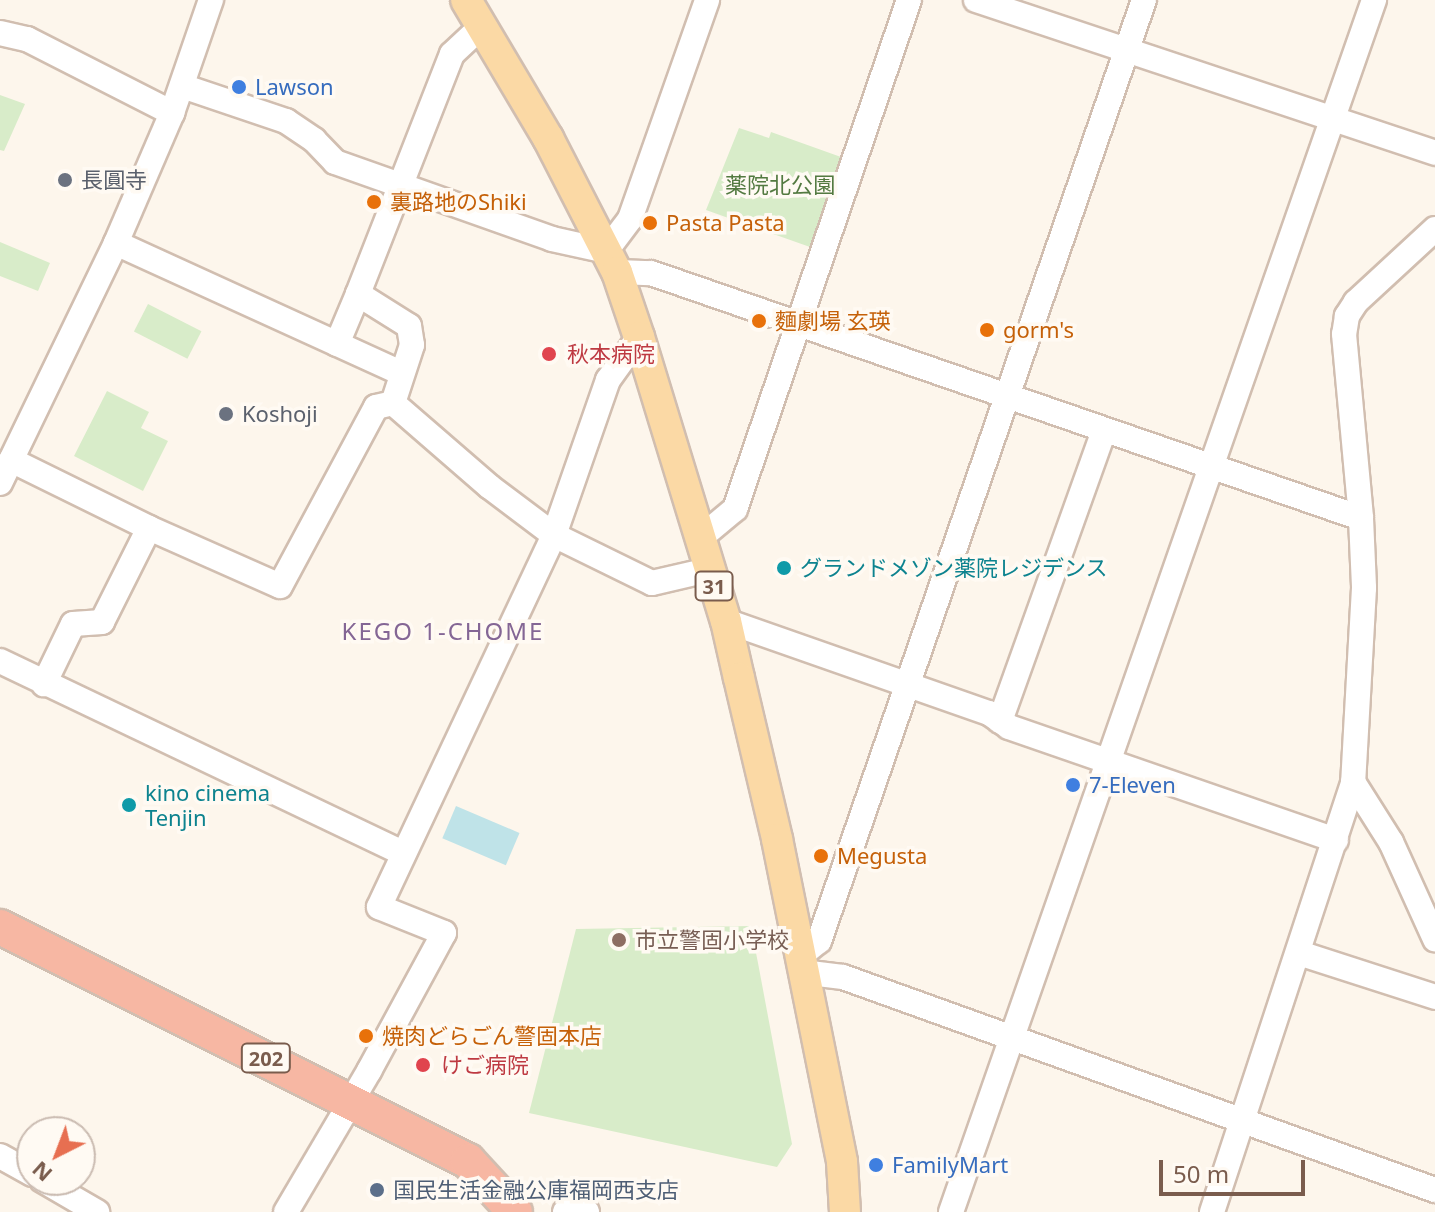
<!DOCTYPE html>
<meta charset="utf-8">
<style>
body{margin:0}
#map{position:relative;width:1435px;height:1212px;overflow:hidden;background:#fdf6ec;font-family:"Noto Sans","Noto Sans JP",sans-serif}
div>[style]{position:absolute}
.green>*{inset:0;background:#d8ecc9;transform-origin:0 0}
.water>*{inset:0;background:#bfe3e8;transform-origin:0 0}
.roads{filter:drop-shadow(2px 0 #d1beb0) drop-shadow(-2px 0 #d1beb0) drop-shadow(0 2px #d1beb0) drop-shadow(0 -2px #d1beb0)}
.minor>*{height:24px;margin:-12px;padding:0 12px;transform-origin:12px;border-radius:12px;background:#fff}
.major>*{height:30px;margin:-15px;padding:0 15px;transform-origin:15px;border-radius:15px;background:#fbd9a5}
.highway>*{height:34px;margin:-17px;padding:0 17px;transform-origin:17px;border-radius:17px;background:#f7b7a3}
.dots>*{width:22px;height:22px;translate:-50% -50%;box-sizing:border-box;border:4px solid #fffaf3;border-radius:50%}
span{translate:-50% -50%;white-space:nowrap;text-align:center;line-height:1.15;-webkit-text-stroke:7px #fffaf3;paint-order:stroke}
.shield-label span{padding:2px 6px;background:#fffaf3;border:2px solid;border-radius:6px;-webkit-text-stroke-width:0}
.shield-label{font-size:20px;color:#7a5c4d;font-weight:700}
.shop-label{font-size:22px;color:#366cbe}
.left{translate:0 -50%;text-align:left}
.worship-label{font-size:22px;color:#5b616d}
.park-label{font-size:22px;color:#537a41}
.food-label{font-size:22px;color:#c56008}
.health-label{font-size:22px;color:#be3a42}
.culture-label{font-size:22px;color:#0d838f}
.education-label{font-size:22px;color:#785e54}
.service-label{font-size:22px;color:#4e5e75}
.neighbourhood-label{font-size:24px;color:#846695;letter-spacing:2px}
.north{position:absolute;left:16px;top:1116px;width:80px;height:80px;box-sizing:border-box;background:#fffaf3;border:2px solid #cabbb1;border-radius:50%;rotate:222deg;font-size:22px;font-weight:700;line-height:32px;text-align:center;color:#7a5c4d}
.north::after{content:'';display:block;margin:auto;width:28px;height:36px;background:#e76f51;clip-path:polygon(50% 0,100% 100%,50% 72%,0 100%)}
.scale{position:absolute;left:1159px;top:1160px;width:146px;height:36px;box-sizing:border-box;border:4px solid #7a5c4d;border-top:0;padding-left:10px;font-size:24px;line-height:28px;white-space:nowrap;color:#7a5c4d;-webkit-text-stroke:6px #fffaf3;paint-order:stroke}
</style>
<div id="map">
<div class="green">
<i style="clip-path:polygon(0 95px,25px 104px,4px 151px,0 150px)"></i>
<i style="clip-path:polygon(739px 128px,769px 138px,771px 132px,841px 157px,810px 247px,706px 210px)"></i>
<i style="clip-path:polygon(0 242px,50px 263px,38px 291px,0 276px)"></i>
<i style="left:148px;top:304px;width:60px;height:31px;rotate:27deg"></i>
<i style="clip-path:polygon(107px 391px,149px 412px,141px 428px,168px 441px,143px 491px,74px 456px)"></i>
<i style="clip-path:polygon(751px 926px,792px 1144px,777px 1167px,529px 1113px,576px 929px)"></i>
</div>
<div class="water">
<i style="left:456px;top:806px;width:69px;height:35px;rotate:23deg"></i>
</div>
<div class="roads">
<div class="minor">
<i style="left:976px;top:0;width:484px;rotate:18.4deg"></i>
<i style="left:482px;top:26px;width:41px;rotate:137deg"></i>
<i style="left:452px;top:54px;width:258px;rotate:111.4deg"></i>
<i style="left:358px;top:294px;width:60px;rotate:32.1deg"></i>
<i style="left:409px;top:326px;width:19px;rotate:81deg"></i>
<i style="left:412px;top:345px;width:61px;rotate:108.1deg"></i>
<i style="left:393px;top:403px;width:128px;rotate:40.9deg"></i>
<i style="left:490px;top:487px;width:80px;rotate:36.9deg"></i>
<i style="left:554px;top:535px;width:109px;rotate:26.1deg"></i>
<i style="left:652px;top:583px;width:57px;rotate:-13.1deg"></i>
<i style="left:0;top:33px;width:28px;rotate:13deg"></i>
<i style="left:27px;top:39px;width:163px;rotate:27deg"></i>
<i style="left:182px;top:86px;width:110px;rotate:18.6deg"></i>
<i style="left:286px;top:121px;width:34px;rotate:34deg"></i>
<i style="left:314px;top:140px;width:30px;rotate:46deg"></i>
<i style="left:335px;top:162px;width:230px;rotate:19.5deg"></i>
<i style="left:552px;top:239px;width:55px;rotate:12.5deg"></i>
<i style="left:606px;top:251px;width:40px;rotate:-53deg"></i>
<i style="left:630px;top:219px;width:232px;rotate:-70.6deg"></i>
<i style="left:1435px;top:229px;width:108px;rotate:137.3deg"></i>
<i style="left:1356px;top:302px;width:17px;rotate:123deg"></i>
<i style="left:1347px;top:316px;width:18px;rotate:99deg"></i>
<i style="left:1344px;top:334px;width:185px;rotate:84.7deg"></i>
<i style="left:1361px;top:518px;width:70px;rotate:87.5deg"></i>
<i style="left:1364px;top:588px;width:194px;rotate:93.2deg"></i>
<i style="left:1353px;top:782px;width:71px;rotate:57.7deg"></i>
<i style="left:1391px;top:842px;width:107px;rotate:65.6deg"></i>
<i style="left:116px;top:243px;width:313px;rotate:24.5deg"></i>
<i style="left:617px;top:272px;width:34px;rotate:2deg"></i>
<i style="left:651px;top:273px;width:751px;rotate:19.04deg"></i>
<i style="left:337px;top:344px;width:54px;rotate:-67.2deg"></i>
<i style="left:11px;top:460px;width:154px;rotate:26.2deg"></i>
<i style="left:149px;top:528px;width:105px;rotate:116.6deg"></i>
<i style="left:102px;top:622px;width:29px;rotate:176deg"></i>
<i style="left:73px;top:624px;width:67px;rotate:115.8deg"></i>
<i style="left:0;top:483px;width:267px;rotate:-64.2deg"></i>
<i style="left:116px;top:243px;width:142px;rotate:-66.7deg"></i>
<i style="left:172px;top:113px;width:120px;rotate:-71deg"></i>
<i style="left:149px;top:528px;width:143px;rotate:23.9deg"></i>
<i style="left:280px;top:586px;width:203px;rotate:-61.8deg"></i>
<i style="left:376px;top:407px;width:17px;rotate:-13deg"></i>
<i style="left:699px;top:539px;width:47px;rotate:-39.8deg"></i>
<i style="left:735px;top:509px;width:538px;rotate:-71.13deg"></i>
<i style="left:726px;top:621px;width:279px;rotate:19.3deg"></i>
<i style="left:989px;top:713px;width:24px;rotate:35deg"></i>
<i style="left:1009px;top:727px;width:346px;rotate:19.1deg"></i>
<i style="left:0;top:661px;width:446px;rotate:25.5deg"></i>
<i style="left:1000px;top:721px;width:308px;rotate:-70.3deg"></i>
<i style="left:1299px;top:953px;width:143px;rotate:17.9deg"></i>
<i style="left:799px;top:957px;width:26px;rotate:-39deg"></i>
<i style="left:819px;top:941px;width:996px;rotate:-70.95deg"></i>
<i style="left:802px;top:972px;width:41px;rotate:7deg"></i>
<i style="left:843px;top:977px;width:629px;rotate:19.79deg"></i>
<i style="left:0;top:1156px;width:37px;rotate:29deg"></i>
<i style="left:42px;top:1180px;width:64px;rotate:30.2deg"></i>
<i style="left:286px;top:1212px;width:164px;rotate:-59.5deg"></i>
<i style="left:369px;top:1071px;width:157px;rotate:-61.5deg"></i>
<i style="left:444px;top:933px;width:70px;rotate:-158.2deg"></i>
<i style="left:379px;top:907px;width:411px;rotate:-64.8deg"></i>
<i style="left:554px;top:535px;width:164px;rotate:-70.8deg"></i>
<i style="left:608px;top:380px;width:53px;rotate:-54.2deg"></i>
<i style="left:565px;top:1212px;width:22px"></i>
<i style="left:951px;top:1212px;width:1284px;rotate:-70.76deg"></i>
<i style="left:1212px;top:1212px;width:453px;rotate:-71.8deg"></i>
</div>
<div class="major">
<i style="left:466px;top:0;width:161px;rotate:59.3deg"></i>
<i style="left:548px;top:138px;width:151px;rotate:62.8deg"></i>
<i style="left:617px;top:272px;width:69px;rotate:71.3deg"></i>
<i style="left:639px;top:337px;width:297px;rotate:73deg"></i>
<i style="left:726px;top:621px;width:58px;rotate:77.2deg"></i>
<i style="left:739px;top:678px;width:165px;rotate:76.7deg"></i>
<i style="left:777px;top:839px;width:329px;rotate:78.6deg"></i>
<i style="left:842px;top:1162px;width:50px;rotate:86.6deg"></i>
</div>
<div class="highway">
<i style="left:0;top:927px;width:523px;rotate:26.57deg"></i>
<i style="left:468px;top:1161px;width:69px;rotate:47.3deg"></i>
</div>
</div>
<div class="dots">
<i style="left:239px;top:87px;background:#3f7fe0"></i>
<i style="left:65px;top:180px;background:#6b7280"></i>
<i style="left:374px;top:202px;background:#e8710a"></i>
<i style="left:650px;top:223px;background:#e8710a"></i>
<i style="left:759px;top:321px;background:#e8710a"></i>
<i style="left:987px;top:330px;background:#e8710a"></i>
<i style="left:549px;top:354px;background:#e0444e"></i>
<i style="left:226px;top:414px;background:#6b7280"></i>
<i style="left:784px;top:568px;background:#0f9aa8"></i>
<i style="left:1073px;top:785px;background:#3f7fe0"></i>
<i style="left:129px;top:805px;background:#0f9aa8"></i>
<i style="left:821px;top:856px;background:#e8710a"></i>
<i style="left:619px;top:940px;background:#8d6e63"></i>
<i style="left:366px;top:1036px;background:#e8710a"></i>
<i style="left:423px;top:1065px;background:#e0444e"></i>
<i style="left:876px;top:1165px;background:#3f7fe0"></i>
<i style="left:377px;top:1190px;background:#5c6f8a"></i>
</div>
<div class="shield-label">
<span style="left:714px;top:586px">31</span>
<span style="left:266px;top:1058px">202</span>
</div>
<div class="shop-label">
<span class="left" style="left:255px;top:87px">Lawson</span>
<span class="left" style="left:1089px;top:785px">7-Eleven</span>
<span class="left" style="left:892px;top:1165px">FamilyMart</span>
</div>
<div class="worship-label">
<span class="left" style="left:81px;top:180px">長圓寺</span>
<span class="left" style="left:242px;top:414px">Koshoji</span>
</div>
<div class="park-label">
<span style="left:780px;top:185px">薬院北公園</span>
</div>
<div class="food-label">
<span class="left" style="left:390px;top:202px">裏路地のShiki</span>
<span class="left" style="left:666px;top:223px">Pasta Pasta</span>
<span class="left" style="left:775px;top:321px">麵劇場 玄瑛</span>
<span class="left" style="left:1003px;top:330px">gorm's</span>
<span class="left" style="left:837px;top:856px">Megusta</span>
<span class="left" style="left:382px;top:1036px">焼肉どらごん警固本店</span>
</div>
<div class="health-label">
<span class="left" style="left:567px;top:354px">秋本病院</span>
<span class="left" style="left:441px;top:1065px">けご病院</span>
</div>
<div class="culture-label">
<span class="left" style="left:800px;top:568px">グランドメゾン薬院レジデンス</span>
<span class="left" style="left:145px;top:805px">kino cinema<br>Tenjin</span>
</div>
<div class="education-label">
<span class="left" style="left:635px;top:940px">市立警固小学校</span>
</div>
<div class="service-label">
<span class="left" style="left:393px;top:1190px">国民生活金融公庫福岡西支店</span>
</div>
<div class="neighbourhood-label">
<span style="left:443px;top:631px">KEGO 1-CHOME</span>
</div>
<div class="north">N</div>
<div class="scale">50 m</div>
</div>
